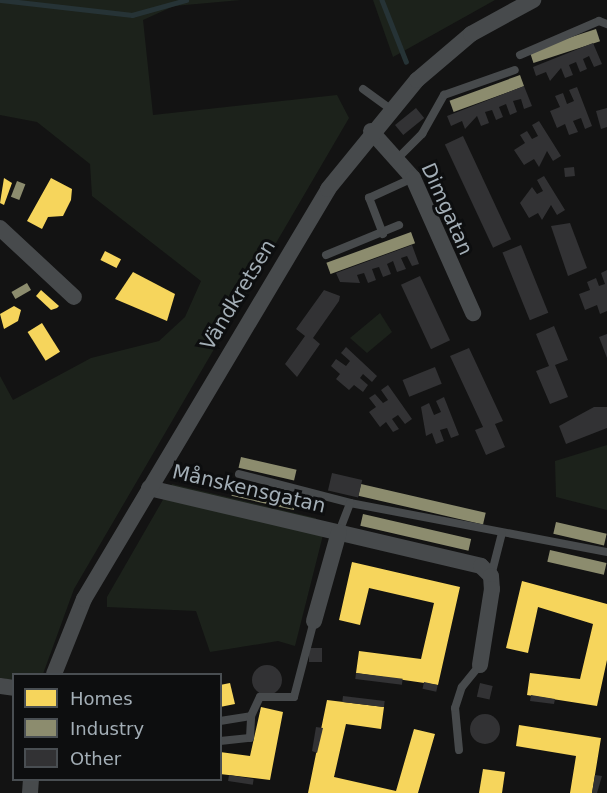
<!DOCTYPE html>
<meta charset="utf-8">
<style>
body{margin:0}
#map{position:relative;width:607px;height:793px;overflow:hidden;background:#131313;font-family:"DejaVu Sans",sans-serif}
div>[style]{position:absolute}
.green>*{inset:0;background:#1c221b}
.homes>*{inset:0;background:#f6d55c;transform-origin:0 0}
.industry>*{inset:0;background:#8c8c6e;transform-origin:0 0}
.stream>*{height:4.5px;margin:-2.25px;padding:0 2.25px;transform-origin:2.25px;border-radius:2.25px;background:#263336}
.building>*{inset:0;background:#323234;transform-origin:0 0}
.round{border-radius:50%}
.lane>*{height:8px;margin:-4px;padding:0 4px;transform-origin:4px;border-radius:4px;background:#474a4c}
.street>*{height:16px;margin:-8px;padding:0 8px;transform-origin:8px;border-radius:8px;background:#474a4c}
span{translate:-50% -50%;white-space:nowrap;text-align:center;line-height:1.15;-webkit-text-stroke:6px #0d0e0f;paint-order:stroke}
.street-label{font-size:20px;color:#a3aeb6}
.legend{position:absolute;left:12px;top:673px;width:210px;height:108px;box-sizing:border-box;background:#0d0e0f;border:2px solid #494e52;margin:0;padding:8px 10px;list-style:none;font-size:18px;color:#a3aeb6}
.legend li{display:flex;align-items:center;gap:12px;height:30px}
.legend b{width:30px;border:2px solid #494e52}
</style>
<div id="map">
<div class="green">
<i style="clip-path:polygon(0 0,241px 0,174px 6px,143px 20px,153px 115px,337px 95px,349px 118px,74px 589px,43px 674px,14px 674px,13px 680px,0 678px,0 376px,13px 400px,91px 358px,159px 341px,185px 317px,201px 281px,92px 196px,90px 164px,37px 122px,0 115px)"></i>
<i style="clip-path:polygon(373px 0,495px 0,393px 57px)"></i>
<i style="clip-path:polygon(380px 313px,392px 332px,367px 353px,350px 338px)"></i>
<i style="clip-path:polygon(607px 445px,607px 510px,556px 497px,555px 461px)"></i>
<i style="clip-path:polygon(172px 484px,316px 518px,323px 535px,295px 646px,278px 641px,210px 652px,196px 611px,107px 607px,107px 597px)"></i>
</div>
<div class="homes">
<i style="clip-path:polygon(4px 178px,12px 183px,4px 205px,0 203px)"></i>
<i style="clip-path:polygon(51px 178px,72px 189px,71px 200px,63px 216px,48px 217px,42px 229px,27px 221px)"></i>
<i style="left:105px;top:251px;width:18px;height:10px;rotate:27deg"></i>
<i style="clip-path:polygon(133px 272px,175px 294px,167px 321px,115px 299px)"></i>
<i style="clip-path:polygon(41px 290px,59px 306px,57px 308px,51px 310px,36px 296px)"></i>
<i style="clip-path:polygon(14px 306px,21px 310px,18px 321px,4px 329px,0 314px)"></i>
<i style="left:42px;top:323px;width:34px;height:17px;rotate:58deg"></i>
<i style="clip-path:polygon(352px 562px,460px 587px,438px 685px,356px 673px,359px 651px,421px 659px,434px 603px,369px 588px,360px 625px,339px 620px)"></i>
<i style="clip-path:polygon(522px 581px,607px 604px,607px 660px,597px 706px,527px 695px,530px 673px,580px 679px,593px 624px,538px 607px,528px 653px,506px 648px)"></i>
<i style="clip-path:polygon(230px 683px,235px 704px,220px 707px,220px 685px)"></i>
<i style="clip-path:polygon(327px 700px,384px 707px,381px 729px,346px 724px,334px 777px,396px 791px,414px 729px,435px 734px,418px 793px,308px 793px)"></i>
<i style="clip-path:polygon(261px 707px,283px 712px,270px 780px,220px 774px,220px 752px,250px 756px)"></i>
<i style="clip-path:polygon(519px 725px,601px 738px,592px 793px,570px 793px,576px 756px,516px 746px)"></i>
<i style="clip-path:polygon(483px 769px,505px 772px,502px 793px,479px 793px)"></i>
</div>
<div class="industry">
<i style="left:596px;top:29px;width:13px;height:70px;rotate:72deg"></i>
<i style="left:520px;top:75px;width:12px;height:75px;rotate:70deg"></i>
<i style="left:17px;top:181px;width:9px;height:17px;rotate:21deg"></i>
<i style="left:411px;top:232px;width:12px;height:90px;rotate:70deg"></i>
<i style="left:27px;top:283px;width:8px;height:18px;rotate:60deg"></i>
<i style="left:241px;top:457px;width:57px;height:11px;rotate:13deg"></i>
<i style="left:361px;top:484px;width:128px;height:12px;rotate:13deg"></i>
<i style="left:234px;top:485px;width:64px;height:11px;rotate:13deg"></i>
<i style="left:363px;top:514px;width:111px;height:12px;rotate:13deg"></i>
<i style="left:556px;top:522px;width:52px;height:12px;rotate:13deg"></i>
<i style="left:550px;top:550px;width:58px;height:12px;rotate:13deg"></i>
</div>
<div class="stream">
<i style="left:1px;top:0;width:132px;rotate:6.5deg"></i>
<i style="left:132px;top:15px;width:56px;rotate:-15.5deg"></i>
<i style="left:382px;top:0;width:66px;rotate:68.5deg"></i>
</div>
<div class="building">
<i style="clip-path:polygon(593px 43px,602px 64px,594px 67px,589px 56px,583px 59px,587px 69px,580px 72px,576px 62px,569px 65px,573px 75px,565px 78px,561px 68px,550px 81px,546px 72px,536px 76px,533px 67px)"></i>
<i style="clip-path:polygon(524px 86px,532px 106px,524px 109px,521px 99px,513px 101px,517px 112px,510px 115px,506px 104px,499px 107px,503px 117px,496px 120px,492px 110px,485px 112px,489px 123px,481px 126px,477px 116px,465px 129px,462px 121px,451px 126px,447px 116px)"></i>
<i style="clip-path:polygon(577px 87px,592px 126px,585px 129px,581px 118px,573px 121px,578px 132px,569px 135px,565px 124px,557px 128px,550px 111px,560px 107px,555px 96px,563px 93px,567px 104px,574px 101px,569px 90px)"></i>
<i style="left:416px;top:108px;width:13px;height:27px;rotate:51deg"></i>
<i style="clip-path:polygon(607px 108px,607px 127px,601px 129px,596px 111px)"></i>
<i style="clip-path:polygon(539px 121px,561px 156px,553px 161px,547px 151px,539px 167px,534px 159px,524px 165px,514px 150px,525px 143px,520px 135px,527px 131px,532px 139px,538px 136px,532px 125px)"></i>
<i style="left:463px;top:136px;width:114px;height:20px;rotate:65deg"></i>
<i style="left:574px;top:167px;width:9px;height:10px;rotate:84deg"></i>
<i style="clip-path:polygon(544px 176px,565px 210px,557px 215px,551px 205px,542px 220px,538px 213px,529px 218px,520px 203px,532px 187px,537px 194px,543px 191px,537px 180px)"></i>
<i style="clip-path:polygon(570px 223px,587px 268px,568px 276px,551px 226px)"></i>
<i style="clip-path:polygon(412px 245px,419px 264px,412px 266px,407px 256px,401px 258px,406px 269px,397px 272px,393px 261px,387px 264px,391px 274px,383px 277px,379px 267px,372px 269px,376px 280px,368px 283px,364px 273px,357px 275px,360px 283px,340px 282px,336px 273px)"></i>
<i style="left:521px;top:245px;width:73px;height:20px;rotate:68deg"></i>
<i style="clip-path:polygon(607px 270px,607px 311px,600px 314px,597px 305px,585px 310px,579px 294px,590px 290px,587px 282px,596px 278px,599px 286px,605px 284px,601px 273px)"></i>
<i style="left:420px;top:276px;width:71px;height:21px;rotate:65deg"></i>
<i style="clip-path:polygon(324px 290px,340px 296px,339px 301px,313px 338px,320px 344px,297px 377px,285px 364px,305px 336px,296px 329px)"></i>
<i style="clip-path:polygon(554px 326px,568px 360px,555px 365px,568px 397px,550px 404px,536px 371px,549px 366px,536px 334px)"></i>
<i style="clip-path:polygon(607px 334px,607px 358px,599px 337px)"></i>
<i style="clip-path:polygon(346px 347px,377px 376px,372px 382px,363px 374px,360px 378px,368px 385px,363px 392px,354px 385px,349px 390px,336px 379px,340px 374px,331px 366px,336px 359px,346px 366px,350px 361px,341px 353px)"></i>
<i style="clip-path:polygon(469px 348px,503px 421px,495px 424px,505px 447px,486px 455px,475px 430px,483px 427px,450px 356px)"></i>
<i style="left:435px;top:367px;width:18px;height:35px;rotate:68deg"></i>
<i style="clip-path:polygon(388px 385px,412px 419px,405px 424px,398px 415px,392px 419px,399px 429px,393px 432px,386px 422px,380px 427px,369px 412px,376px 407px,369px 398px,375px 394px,383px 403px,388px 400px,381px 390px)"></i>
<i style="clip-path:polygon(444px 397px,459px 435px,451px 438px,447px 428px,440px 430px,444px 441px,436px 444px,432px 433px,426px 436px,421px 407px,429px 403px,434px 415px,441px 412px,436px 401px)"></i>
<i style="clip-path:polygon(594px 407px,607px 407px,607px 428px,566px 444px,559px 426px)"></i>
<i style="left:332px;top:473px;width:31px;height:18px;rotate:13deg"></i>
<i style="left:309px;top:648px;width:13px;height:14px"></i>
<i class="round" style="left:252px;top:665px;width:30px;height:30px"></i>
<i style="left:356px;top:673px;width:47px;height:6px;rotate:7deg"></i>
<i style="left:424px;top:682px;width:14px;height:7px;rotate:12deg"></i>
<i style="left:480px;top:683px;width:13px;height:14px;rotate:13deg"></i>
<i style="clip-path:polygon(531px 695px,555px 699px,554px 704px,530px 701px)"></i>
<i style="left:343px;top:696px;width:42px;height:6px;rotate:7deg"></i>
<i class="round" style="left:470px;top:714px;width:30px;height:30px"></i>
<i style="clip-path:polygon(316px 727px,323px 728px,317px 753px,312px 751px)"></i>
<i style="left:229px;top:775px;width:25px;height:6px;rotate:9deg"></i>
<i style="clip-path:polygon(595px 775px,602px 776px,597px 793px,592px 793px)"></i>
</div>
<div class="lane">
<i style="left:520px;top:55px;width:86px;rotate:-23.3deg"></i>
<i style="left:599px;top:21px;width:9px;rotate:21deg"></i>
<i style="left:363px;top:89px;width:34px;rotate:36deg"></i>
<i style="left:399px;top:157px;width:33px;rotate:-45deg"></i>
<i style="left:422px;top:134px;width:45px;rotate:-60.6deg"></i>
<i style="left:444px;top:95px;width:75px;rotate:-19.4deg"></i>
<i style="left:383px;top:234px;width:39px;rotate:-111deg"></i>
<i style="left:369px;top:198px;width:48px;rotate:-24.4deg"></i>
<i style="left:326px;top:255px;width:79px;rotate:-22.3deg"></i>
<i style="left:239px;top:474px;width:115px;rotate:14.6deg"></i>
<i style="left:350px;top:503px;width:262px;rotate:10.8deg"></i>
<i style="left:339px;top:532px;width:31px;rotate:-69deg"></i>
<i style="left:491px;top:576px;width:44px;rotate:-75.7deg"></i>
<i style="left:220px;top:721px;width:31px;rotate:-9deg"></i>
<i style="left:220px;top:741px;width:30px;rotate:-6deg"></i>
<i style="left:250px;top:738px;width:22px;rotate:-87deg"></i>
<i style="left:251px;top:716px;width:21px;rotate:-65deg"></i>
<i style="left:260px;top:697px;width:34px"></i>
<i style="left:294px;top:697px;width:79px;rotate:-75.3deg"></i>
<i style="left:459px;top:750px;width:42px;rotate:-95.4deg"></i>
<i style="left:455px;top:708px;width:22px;rotate:-72deg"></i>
<i style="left:462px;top:687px;width:28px;rotate:-51deg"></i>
</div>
<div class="street">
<i style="left:371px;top:131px;width:63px;rotate:48.2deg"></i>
<i style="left:413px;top:178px;width:148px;rotate:66deg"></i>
<i style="left:0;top:228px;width:101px;rotate:43deg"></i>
<i style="left:149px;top:488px;width:341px;rotate:13.2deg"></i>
<i style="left:481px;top:566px;width:14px;rotate:45deg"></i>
<i style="left:491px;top:576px;width:13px;rotate:86deg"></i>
<i style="left:492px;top:589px;width:77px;rotate:99deg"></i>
<i style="left:314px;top:621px;width:92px;rotate:-74.3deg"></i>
<i style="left:54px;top:674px;width:81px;rotate:-68.2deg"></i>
<i style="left:84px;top:599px;width:477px;rotate:-59.2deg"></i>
<i style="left:328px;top:189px;width:141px;rotate:-50.8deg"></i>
<i style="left:417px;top:80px;width:71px;rotate:-40.4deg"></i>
<i style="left:471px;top:34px;width:71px;rotate:-28.7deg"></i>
<i style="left:0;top:686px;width:14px;rotate:8deg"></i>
<i style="left:30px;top:793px;width:13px;rotate:-86deg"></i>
</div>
<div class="street-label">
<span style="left:447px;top:209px;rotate:66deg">Dimgatan</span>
<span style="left:238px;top:295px;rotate:-59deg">Vändkretsen</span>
<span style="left:249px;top:489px;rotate:13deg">Månskensgatan</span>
</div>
<ul class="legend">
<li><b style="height:16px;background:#f6d55c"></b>Homes</li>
<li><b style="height:16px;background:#8c8c6e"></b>Industry</li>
<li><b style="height:16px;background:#323234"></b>Other</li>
</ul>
</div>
